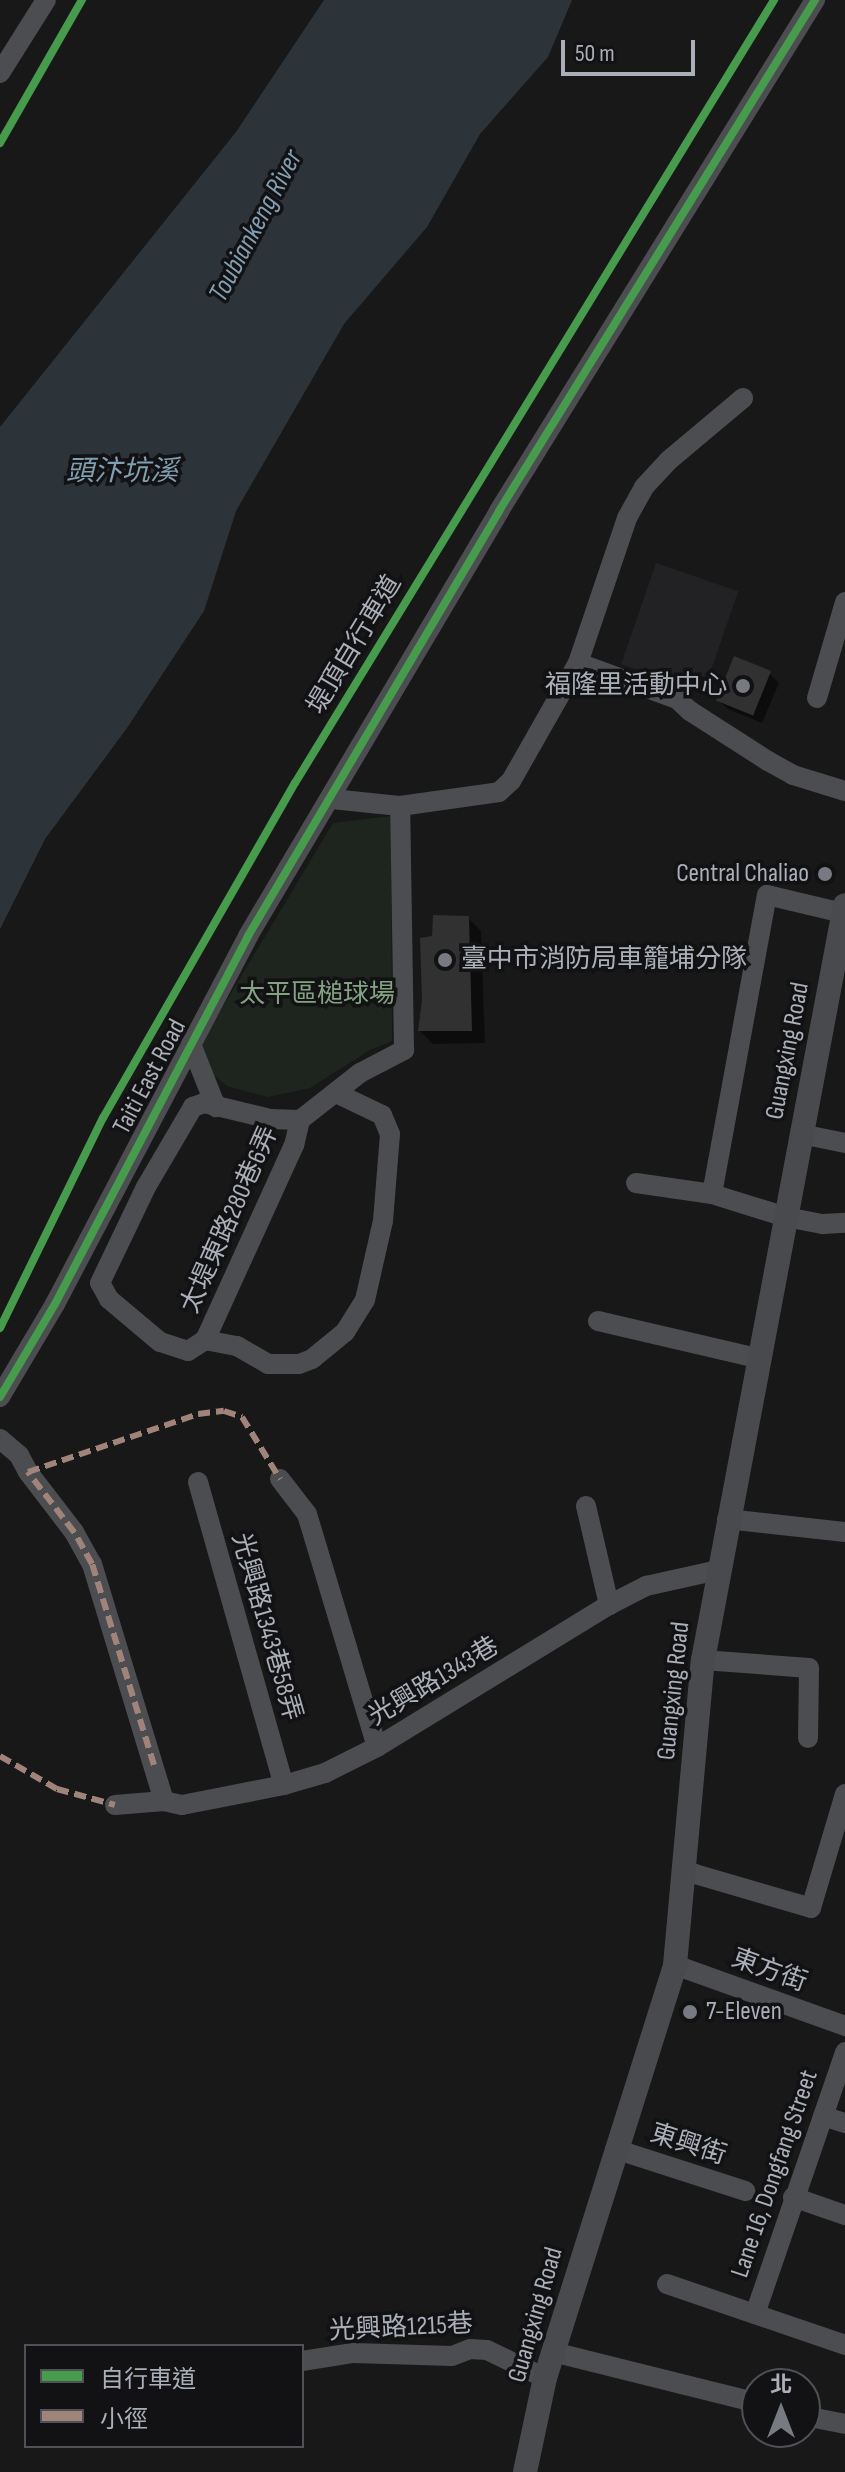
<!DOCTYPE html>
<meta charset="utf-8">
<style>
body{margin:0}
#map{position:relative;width:845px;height:2472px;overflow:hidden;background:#181818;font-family:"Sofia Sans Condensed","Noto Sans TC",sans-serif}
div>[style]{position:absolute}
.built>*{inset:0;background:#222224;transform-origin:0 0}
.green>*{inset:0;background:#1e251f}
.water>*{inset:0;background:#2c3439}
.shadow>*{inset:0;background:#0007}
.building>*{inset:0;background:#313132;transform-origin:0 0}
.path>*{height:3px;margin-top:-1.5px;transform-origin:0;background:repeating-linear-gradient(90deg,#4e4f52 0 4px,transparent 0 10px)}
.minor>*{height:20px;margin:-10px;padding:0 10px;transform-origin:10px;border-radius:10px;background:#4c4d51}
.major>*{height:24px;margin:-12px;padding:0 12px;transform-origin:12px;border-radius:12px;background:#494a4d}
.quiet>*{height:6px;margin-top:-3px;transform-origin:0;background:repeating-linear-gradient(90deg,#a18479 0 12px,transparent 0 18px)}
.cycleway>*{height:8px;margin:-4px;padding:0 4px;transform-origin:4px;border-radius:4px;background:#469c4c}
.dots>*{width:22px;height:22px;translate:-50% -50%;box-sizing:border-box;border:4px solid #121214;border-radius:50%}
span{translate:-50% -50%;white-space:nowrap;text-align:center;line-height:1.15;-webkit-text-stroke:7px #121214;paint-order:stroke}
.street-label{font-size:26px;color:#aaafb8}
.poi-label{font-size:26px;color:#aaafb8}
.right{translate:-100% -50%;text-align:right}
.left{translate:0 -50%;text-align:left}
.park-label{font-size:26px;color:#82a282}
.water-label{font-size:28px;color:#829eb1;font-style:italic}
.legend{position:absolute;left:24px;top:2344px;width:280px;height:104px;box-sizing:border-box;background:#121214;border:2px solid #4f5156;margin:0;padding:10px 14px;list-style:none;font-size:24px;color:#aaafb8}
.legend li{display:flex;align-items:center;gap:16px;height:40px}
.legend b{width:40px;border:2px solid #4f5156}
.north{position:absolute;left:741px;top:2368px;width:80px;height:80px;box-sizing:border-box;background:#121214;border:2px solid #4f5156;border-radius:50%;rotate:0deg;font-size:22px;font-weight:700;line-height:32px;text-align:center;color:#aaafb8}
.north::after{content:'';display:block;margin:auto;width:28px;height:36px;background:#777a80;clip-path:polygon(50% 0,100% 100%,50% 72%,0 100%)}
.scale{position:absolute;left:561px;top:40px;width:134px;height:36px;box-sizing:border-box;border:4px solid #aaafb8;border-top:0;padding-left:10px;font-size:24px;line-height:28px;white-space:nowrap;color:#aaafb8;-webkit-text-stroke:6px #121214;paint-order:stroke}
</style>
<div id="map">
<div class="built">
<i style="left:656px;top:563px;width:87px;height:107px;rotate:19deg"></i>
</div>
<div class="green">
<i style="clip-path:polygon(391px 816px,392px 1041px,370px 1050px,310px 1088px,268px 1097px,227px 1086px,201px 1065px,200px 1045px,333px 823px)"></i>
</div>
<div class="water">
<i style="clip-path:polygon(324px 0,572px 0,548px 57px,480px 134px,427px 227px,344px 324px,236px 511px,204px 611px,127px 728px,45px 839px,0 929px,0 427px,236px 132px)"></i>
</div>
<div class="shadow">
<i style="clip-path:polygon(769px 673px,779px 683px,762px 723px,728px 709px,718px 700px)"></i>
<i style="clip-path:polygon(468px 918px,481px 931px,485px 1043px,433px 1044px,420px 1031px,434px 938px)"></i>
</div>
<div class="building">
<i style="left:734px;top:656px;width:40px;height:48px;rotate:22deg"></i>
<i style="clip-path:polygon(433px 915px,469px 916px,472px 1031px,418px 1031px,422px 1000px,420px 938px,432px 936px)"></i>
</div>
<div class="path">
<i style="left:103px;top:1118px;width:25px;rotate:23deg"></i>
</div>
<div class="minor">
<i style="left:0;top:73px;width:86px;rotate:-57.8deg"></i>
<i style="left:578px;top:663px;width:105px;rotate:20deg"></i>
<i style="left:677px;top:699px;width:18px;rotate:43deg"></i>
<i style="left:690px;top:711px;width:93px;rotate:32.7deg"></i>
<i style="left:768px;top:761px;width:29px;rotate:29deg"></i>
<i style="left:793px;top:775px;width:54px;rotate:17.1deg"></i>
<i style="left:817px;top:698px;width:100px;rotate:-73.7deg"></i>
<i style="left:332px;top:799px;width:68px;rotate:5.9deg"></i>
<i style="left:400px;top:806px;width:100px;rotate:-8deg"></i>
<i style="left:499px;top:792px;width:16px;rotate:-43deg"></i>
<i style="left:511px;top:781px;width:136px;rotate:-60.4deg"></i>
<i style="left:578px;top:663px;width:153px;rotate:-71.3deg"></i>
<i style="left:627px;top:518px;width:35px;rotate:-61deg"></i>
<i style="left:644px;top:487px;width:35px;rotate:-47deg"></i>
<i style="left:668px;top:461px;width:98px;rotate:-40deg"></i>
<i style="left:191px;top:1044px;width:68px;rotate:68.4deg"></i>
<i style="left:300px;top:1120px;width:26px;rotate:103deg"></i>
<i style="left:294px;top:1145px;width:214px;rotate:114.5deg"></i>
<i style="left:205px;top:1340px;width:20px;rotate:147deg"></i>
<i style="left:188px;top:1351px;width:29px;rotate:-162deg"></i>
<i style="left:160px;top:1342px;width:67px;rotate:-139.9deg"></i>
<i style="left:109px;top:1299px;width:18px;rotate:-119deg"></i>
<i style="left:100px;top:1283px;width:106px;rotate:-64.4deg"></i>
<i style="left:146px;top:1187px;width:93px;rotate:-59.6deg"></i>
<i style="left:193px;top:1107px;width:12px;rotate:-20deg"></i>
<i style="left:204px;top:1103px;width:68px;rotate:13.6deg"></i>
<i style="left:270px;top:1119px;width:30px;rotate:2deg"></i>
<i style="left:300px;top:1120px;width:76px;rotate:-38.1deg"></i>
<i style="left:360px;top:1073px;width:50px;rotate:-27.6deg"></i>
<i style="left:404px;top:1050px;width:244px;rotate:-90.9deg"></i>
<i style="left:801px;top:1134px;width:45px;rotate:11.6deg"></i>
<i style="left:636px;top:1183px;width:77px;rotate:8.2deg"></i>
<i style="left:712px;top:1194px;width:77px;rotate:17.3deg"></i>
<i style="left:786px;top:1217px;width:38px;rotate:11deg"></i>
<i style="left:823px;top:1224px;width:22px;rotate:-3deg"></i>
<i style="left:712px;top:1194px;width:304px;rotate:-79.6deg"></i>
<i style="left:767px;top:895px;width:78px;rotate:13.3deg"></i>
<i style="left:598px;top:1321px;width:163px;rotate:13.1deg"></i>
<i style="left:205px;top:1340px;width:33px;rotate:11deg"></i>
<i style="left:237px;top:1346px;width:36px;rotate:30deg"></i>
<i style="left:268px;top:1364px;width:31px"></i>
<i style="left:299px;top:1364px;width:14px;rotate:-21deg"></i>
<i style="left:312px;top:1359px;width:43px;rotate:-39.3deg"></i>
<i style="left:345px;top:1332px;width:38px;rotate:-58deg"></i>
<i style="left:365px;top:1300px;width:81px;rotate:-77.2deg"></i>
<i style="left:383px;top:1221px;width:87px;rotate:-85.4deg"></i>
<i style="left:390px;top:1134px;width:21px;rotate:-113deg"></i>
<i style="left:382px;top:1115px;width:51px;rotate:-154.4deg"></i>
<i style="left:0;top:1397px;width:108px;rotate:-59.4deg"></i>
<i style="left:55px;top:1304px;width:416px;rotate:-62.3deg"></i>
<i style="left:248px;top:936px;width:494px;rotate:-59.4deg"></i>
<i style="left:499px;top:511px;width:601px;rotate:-58.27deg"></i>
<i style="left:0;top:1439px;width:25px;rotate:40deg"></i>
<i style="left:19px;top:1455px;width:19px;rotate:62deg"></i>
<i style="left:28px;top:1472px;width:76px;rotate:52.5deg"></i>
<i style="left:74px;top:1532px;width:37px;rotate:61deg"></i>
<i style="left:92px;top:1564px;width:248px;rotate:73.1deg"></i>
<i style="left:164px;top:1801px;width:18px;rotate:13deg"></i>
<i style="left:182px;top:1805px;width:104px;rotate:-11.1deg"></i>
<i style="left:284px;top:1785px;width:43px;rotate:-16.3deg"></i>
<i style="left:325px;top:1773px;width:58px;rotate:-26.6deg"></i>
<i style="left:377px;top:1747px;width:272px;rotate:-31.5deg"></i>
<i style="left:609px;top:1605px;width:42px;rotate:-27.2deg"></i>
<i style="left:646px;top:1586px;width:74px;rotate:-12.5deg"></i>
<i style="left:280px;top:1479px;width:44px;rotate:52.4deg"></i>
<i style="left:307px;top:1514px;width:243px;rotate:73.3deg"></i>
<i style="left:198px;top:1482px;width:315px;rotate:74.2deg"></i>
<i style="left:586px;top:1506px;width:102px;rotate:76.9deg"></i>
<i style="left:727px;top:1519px;width:119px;rotate:6.3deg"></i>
<i style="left:703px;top:1660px;width:106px;rotate:4.3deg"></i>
<i style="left:809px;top:1668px;width:70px;rotate:90.8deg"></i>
<i style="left:115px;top:1805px;width:49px;rotate:-4.7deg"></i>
<i style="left:686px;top:1875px;width:9px;rotate:-6deg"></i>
<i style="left:695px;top:1874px;width:121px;rotate:16.3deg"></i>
<i style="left:811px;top:1908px;width:119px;rotate:-73.4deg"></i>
<i style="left:675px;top:1965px;width:181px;rotate:19.7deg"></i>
<i style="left:823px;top:2116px;width:23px;rotate:18deg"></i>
<i style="left:615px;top:2149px;width:137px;rotate:17.9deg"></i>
<i style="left:793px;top:2197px;width:55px;rotate:19.1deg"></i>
<i style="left:667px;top:2284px;width:188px;rotate:18.9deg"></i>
<i style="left:755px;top:2314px;width:277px;rotate:-71deg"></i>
<i style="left:553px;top:2352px;width:210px;rotate:14deg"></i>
<i style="left:302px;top:2361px;width:52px;rotate:-8.9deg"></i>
<i style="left:353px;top:2353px;width:99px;rotate:1.7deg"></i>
<i style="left:452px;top:2356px;width:19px;rotate:-21deg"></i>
<i style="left:470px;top:2349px;width:17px;rotate:3deg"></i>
<i style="left:487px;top:2350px;width:64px;rotate:25.8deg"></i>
<i style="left:805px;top:2416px;width:41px;rotate:11.3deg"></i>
</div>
<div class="major">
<i style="left:525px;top:2472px;width:96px;rotate:-78deg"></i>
<i style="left:545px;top:2378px;width:433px;rotate:-72.5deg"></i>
<i style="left:675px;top:1965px;width:306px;rotate:-84.8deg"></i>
<i style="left:703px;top:1660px;width:768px;rotate:-79.35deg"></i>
</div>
<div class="quiet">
<i style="left:0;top:1756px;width:66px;rotate:30.1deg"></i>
<i style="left:57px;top:1789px;width:60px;rotate:15.4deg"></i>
<i style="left:154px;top:1765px;width:210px;rotate:-107.1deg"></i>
<i style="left:92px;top:1564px;width:37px;rotate:-119deg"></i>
<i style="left:74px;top:1532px;width:76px;rotate:-127.5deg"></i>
<i style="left:28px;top:1472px;width:180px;rotate:-18.8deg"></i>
<i style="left:198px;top:1414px;width:26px;rotate:-7deg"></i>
<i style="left:224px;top:1411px;width:19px;rotate:18deg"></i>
<i style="left:242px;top:1417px;width:73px;rotate:58.5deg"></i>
</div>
<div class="cycleway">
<i style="left:0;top:143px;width:165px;rotate:-60.2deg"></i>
<i style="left:0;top:1328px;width:234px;rotate:-63.9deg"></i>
<i style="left:103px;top:1118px;width:386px;rotate:-60.2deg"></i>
<i style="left:295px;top:783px;width:918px;rotate:-58.54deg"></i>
<i style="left:0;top:1397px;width:108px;rotate:-59.4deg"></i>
<i style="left:55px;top:1304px;width:416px;rotate:-62.3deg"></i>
<i style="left:248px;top:936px;width:494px;rotate:-59.4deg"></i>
<i style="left:499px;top:511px;width:601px;rotate:-58.27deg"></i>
</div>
<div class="dots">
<i style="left:743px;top:686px;background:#777a80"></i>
<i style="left:825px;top:874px;background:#777a80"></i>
<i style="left:445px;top:960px;background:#777a80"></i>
<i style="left:690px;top:2012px;background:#777a80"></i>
</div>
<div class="street-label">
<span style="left:355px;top:645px;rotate:-59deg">堤頂自行車道</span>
<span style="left:788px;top:1051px;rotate:-79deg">Guangxing Road</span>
<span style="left:150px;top:1077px;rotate:-62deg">Taiti East Road</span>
<span style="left:230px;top:1220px;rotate:-66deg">太堤東路280巷6弄</span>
<span style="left:266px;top:1627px;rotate:74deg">光興路1343巷58弄</span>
<span style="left:434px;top:1682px;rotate:-31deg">光興路1343巷</span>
<span style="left:674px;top:1691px;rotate:-84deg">Guangxing Road</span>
<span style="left:769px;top:1971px;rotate:20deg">東方街</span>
<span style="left:688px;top:2145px;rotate:18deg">東興街</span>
<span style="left:775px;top:2174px;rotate:-71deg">Lane 16, Dongfang Street</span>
<span style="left:536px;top:2315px;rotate:-74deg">Guangxing Road</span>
<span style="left:401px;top:2328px;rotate:-3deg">光興路1215巷</span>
</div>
<div class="poi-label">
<span class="right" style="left:727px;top:686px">福隆里活動中心</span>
<span class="right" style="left:809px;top:874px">Central Chaliao</span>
<span class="left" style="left:461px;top:960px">臺中市消防局車籠埔分隊</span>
<span class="left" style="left:706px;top:2012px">7-Eleven</span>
</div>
<div class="park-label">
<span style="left:317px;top:995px">太平區槌球場</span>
</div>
<div class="water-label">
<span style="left:256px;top:226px;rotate:-62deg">Toubiankeng River</span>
<span style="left:122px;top:472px">頭汴坑溪</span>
</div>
<ul class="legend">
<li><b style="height:10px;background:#469c4c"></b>自行車道</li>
<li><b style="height:10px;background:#a18479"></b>小徑</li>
</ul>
<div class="north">北</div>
<div class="scale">50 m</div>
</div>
